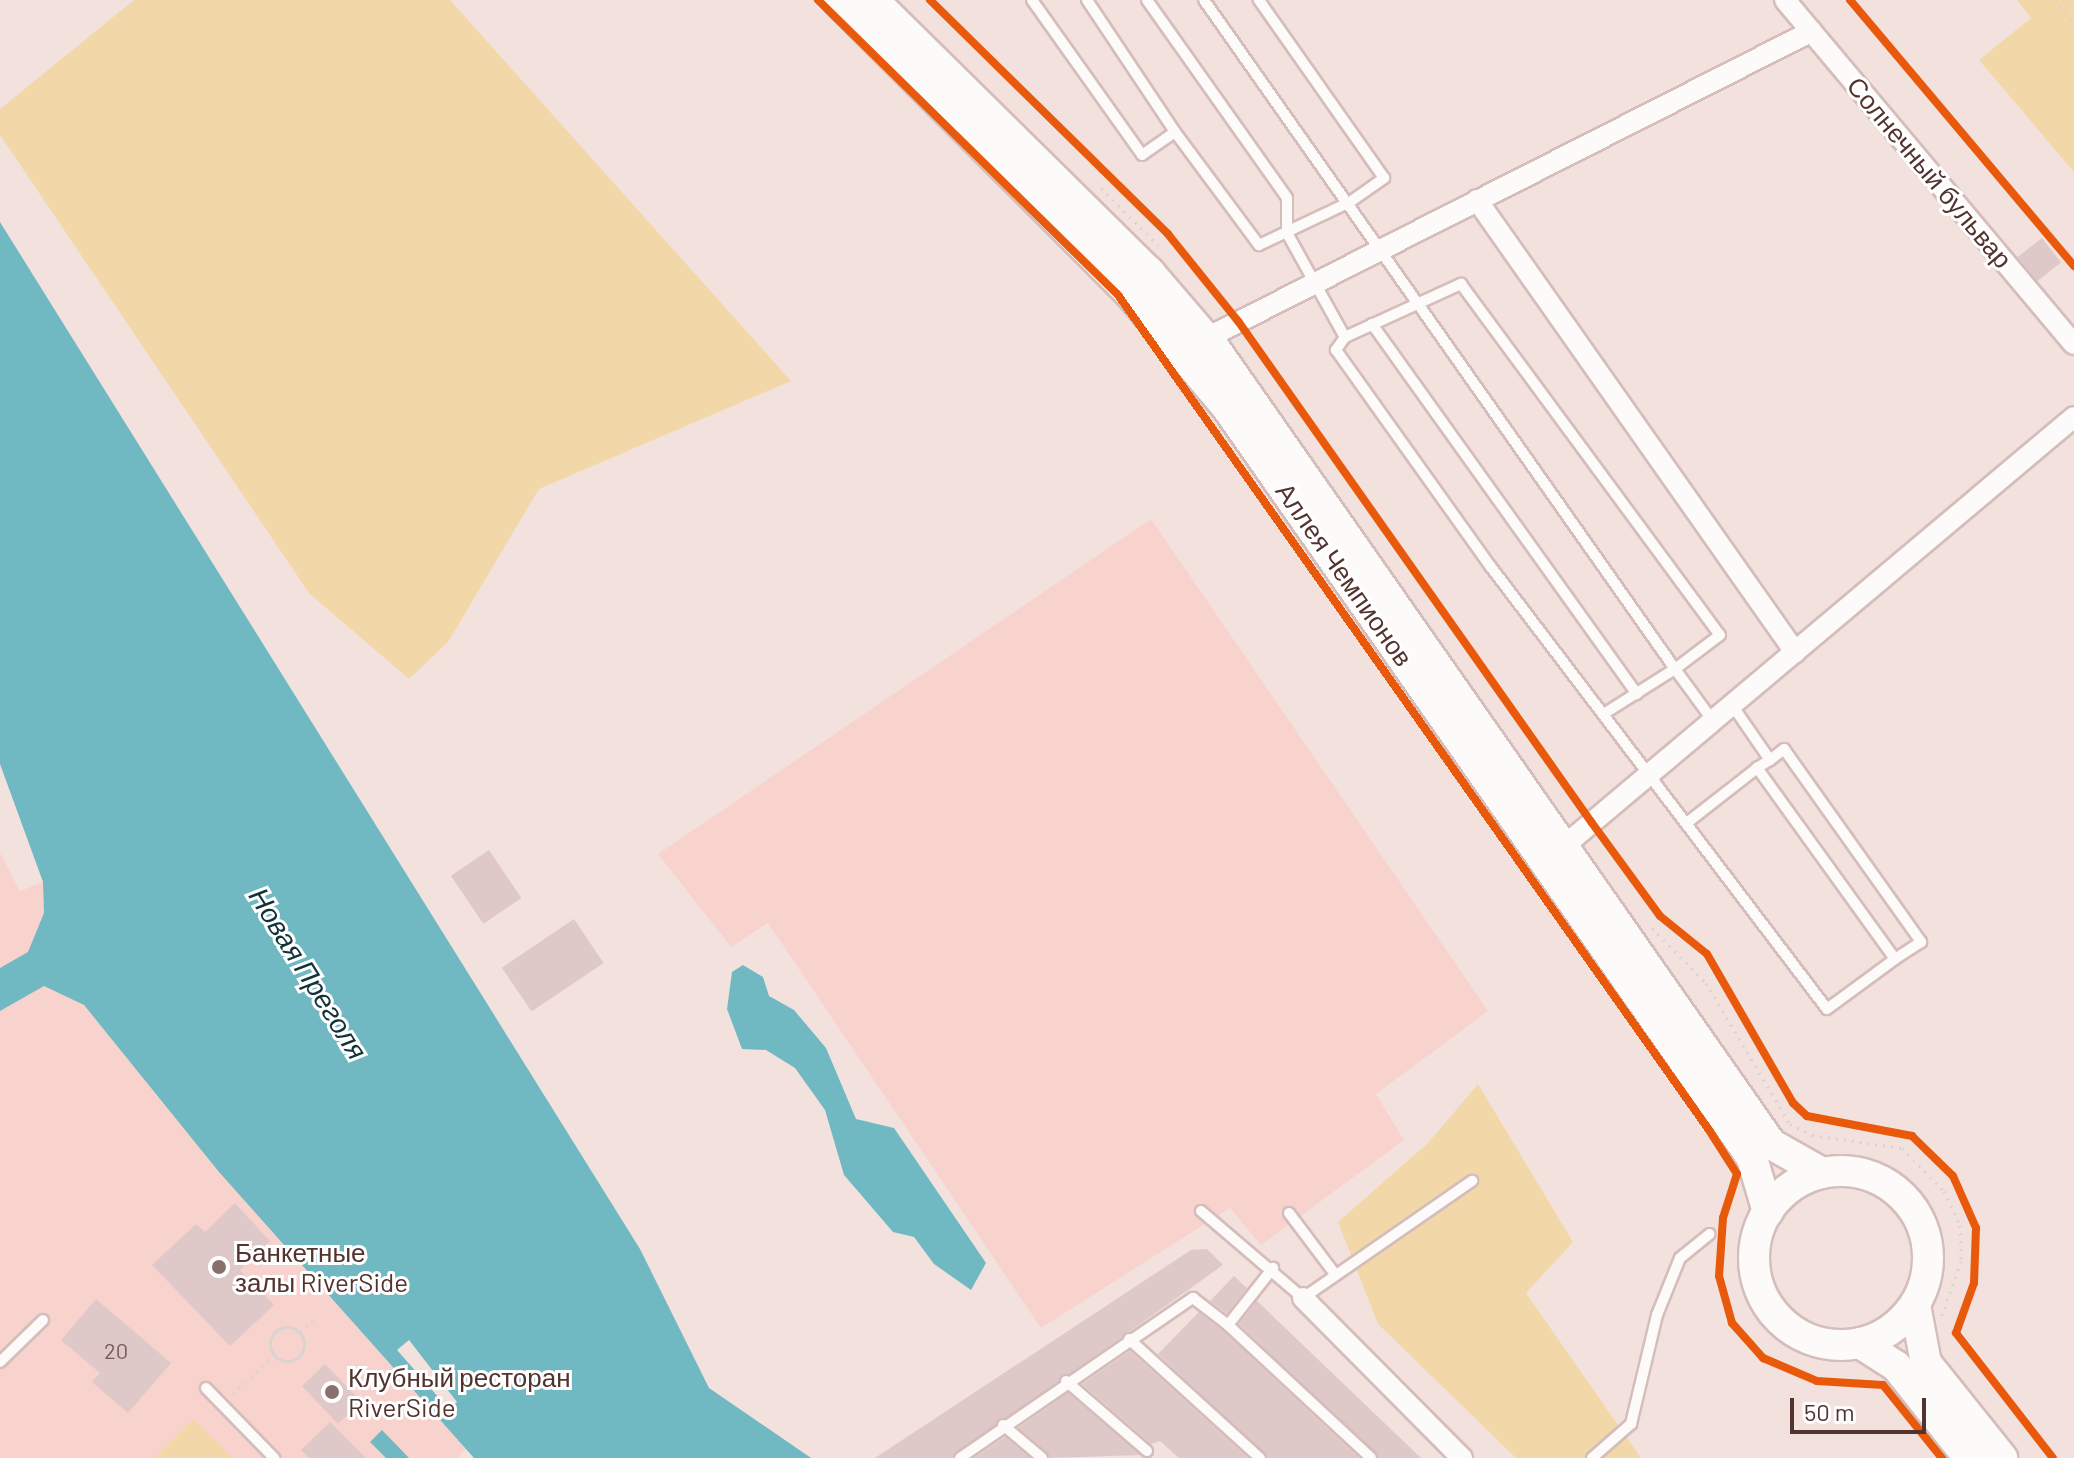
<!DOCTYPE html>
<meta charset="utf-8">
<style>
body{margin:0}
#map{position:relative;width:2074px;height:1458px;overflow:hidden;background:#f3e1de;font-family:Barlow,sans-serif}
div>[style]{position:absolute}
.built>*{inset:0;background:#f8d3ce}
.green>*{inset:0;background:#f2d8a9}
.water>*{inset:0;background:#70b9c3}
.pier>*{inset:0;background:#f3e1de}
.building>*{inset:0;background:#dfc8c8;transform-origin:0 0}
.path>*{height:3px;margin-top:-1.5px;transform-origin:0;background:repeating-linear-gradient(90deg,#d9d3d2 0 2px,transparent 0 8px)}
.path>.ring{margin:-1.5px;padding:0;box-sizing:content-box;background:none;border:3px solid #d9d3d2;border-radius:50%}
.roads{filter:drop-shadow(2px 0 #d4bdba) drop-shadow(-2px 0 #d4bdba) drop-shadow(0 2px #d4bdba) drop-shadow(0 -2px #d4bdba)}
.lane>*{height:10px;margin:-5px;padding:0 5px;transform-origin:5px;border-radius:5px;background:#fdfafa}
.street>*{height:20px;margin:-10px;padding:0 10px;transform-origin:10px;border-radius:10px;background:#fdfafa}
.secondary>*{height:30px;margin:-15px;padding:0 15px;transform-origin:15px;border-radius:15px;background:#fdfafa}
.secondary>.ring{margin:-15px;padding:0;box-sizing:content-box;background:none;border:30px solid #fdfafa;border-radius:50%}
.cycleway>*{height:8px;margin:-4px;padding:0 4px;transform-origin:4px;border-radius:4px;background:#e8590c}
.dots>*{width:22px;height:22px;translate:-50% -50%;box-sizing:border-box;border:4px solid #fff;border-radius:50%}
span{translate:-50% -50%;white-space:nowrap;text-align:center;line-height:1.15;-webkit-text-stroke:6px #fff;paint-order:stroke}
.number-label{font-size:22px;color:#785a57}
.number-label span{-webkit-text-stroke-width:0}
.street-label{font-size:26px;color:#52332e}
.poi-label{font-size:26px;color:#52332e}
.left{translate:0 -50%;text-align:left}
.water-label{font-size:28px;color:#113237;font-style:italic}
.scale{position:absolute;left:1790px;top:1398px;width:136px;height:36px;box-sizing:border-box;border:4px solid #52332e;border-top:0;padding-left:10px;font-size:24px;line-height:28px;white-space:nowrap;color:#52332e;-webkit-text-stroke:6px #fff;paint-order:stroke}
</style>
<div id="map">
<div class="built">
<i style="clip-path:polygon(1151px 519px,1488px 1011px,1376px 1094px,1404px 1140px,1261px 1245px,1230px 1208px,1041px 1328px,768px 923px,731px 947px,658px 854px)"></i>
<i style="clip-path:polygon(0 853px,20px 891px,43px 882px,84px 1005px,219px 1172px,466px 1449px,457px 1458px,0 1458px)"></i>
</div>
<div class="green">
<i style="clip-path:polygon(134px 0,450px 0,791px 381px,539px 489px,448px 642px,409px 679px,309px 593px,0 135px,0 109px)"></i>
<i style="clip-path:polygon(2017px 0,2074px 0,2074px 172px,1979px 60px,2031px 18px)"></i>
<i style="clip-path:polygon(1478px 1084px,1573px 1242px,1526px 1293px,1641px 1458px,1516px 1458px,1378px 1324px,1338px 1222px,1428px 1143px)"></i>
<i style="clip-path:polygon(193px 1419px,233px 1458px,154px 1458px)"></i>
</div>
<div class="water">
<i style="clip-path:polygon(0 222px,640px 1249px,709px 1388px,811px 1458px,474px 1458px,219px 1172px,84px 1005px,44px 986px,0 1011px,0 968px,28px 952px,44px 913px,43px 882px,0 764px)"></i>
<i style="clip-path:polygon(743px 965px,763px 977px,769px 996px,794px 1010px,826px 1048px,856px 1119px,894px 1128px,986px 1263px,971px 1290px,934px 1264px,914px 1237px,893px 1232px,844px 1175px,825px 1110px,795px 1068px,766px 1050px,742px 1049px,727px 1009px,732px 972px)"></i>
<i style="clip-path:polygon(382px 1430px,409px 1458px,386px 1458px,370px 1442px)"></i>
</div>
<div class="pier">
<i style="clip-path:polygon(409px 1340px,457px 1402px,449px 1409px,424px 1381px,409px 1385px,419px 1375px,397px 1350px)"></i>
</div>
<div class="building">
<i style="left:2042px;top:238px;width:31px;height:31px;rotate:52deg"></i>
<i style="left:489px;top:850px;width:58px;height:46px;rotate:56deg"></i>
<i style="left:574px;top:919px;width:53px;height:87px;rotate:56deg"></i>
<i style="clip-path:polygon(235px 1203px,270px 1241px,240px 1270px,274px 1305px,230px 1346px,152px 1265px,196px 1224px,205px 1232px)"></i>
<i style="clip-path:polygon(1207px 1249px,1223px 1265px,952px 1458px,875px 1458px,1191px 1250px)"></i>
<i style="clip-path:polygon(1234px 1276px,1247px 1288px,1227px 1314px,1210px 1301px)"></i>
<i style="clip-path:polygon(96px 1299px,171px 1363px,128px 1413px,92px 1382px,100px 1373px,61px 1340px)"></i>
<i style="clip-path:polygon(1257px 1301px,1421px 1458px,1379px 1458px,1239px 1324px)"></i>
<i style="clip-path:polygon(1199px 1312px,1223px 1331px,1359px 1458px,1268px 1458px,1158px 1354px)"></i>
<i style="clip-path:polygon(1130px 1351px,1248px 1458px,1179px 1458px,1160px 1441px,1151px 1444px,1082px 1384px)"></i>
<i style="left:325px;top:1364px;width:52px;height:32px;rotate:46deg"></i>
<i style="clip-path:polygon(1068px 1393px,1140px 1455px,1050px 1458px,1018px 1428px)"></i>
<i style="clip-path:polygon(330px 1422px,366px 1458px,309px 1458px,301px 1450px)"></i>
<i style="clip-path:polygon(1005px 1437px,1030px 1458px,974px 1458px)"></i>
</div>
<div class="path">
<i style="left:2055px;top:0;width:30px;rotate:50deg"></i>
<i style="left:1101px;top:188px;width:81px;rotate:45deg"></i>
<i style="left:1652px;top:928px;width:77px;rotate:45.5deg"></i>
<i style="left:1706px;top:983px;width:164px;rotate:59.2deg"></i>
<i style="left:1790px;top:1124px;width:25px;rotate:27deg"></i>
<i style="left:1812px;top:1135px;width:91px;rotate:8.2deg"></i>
<i style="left:1902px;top:1148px;width:60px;rotate:45.7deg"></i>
<i style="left:1944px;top:1191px;width:38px;rotate:65deg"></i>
<i style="left:1960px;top:1225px;width:36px;rotate:88deg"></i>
<i style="left:1961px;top:1261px;width:60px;rotate:109.3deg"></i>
<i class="ring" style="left:270px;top:1327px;width:31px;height:31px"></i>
<i style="left:300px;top:1332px;width:22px;rotate:-43deg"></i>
<i style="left:233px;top:1394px;width:57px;rotate:-43.6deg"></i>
</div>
<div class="roads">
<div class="lane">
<i style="left:1032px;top:0;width:190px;rotate:54.6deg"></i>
<i style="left:1142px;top:155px;width:40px;rotate:-34.9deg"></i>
<i style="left:1175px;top:132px;width:141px;rotate:53.4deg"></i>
<i style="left:1259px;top:245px;width:101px;rotate:-25.3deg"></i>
<i style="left:1350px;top:202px;width:42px;rotate:-35.2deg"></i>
<i style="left:1384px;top:178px;width:218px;rotate:-125.1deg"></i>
<i style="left:1087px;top:0;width:159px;rotate:56.3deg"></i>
<i style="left:1147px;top:0;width:242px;rotate:54.7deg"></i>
<i style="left:1287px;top:198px;width:35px;rotate:90deg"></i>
<i style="left:1287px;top:233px;width:119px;rotate:60.9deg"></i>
<i style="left:1345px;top:337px;width:16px;rotate:125deg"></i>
<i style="left:1336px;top:350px;width:267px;rotate:54.5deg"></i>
<i style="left:1491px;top:567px;width:555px;rotate:52.76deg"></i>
<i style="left:1827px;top:1009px;width:84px;rotate:-36.3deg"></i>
<i style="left:1895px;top:959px;width:236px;rotate:-125.8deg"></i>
<i style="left:1757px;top:768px;width:15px;rotate:-32deg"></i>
<i style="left:1770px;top:760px;width:67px;rotate:-124.6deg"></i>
<i style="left:1204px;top:0;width:818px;rotate:54.85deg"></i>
<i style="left:1675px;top:669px;width:83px;rotate:147.8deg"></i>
<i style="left:1372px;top:324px;width:455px;rotate:54.4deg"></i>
<i style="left:1345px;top:337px;width:128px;rotate:-24.6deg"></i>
<i style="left:1461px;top:284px;width:436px;rotate:53.6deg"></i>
<i style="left:1720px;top:635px;width:56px;rotate:142.9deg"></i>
<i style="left:1675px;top:669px;width:64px;rotate:53.8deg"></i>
<i style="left:1770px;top:760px;width:18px;rotate:-38deg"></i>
<i style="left:1784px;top:749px;width:237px;rotate:54.6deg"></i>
<i style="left:1921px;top:942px;width:31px;rotate:147deg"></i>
<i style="left:1688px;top:822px;width:88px;rotate:-38deg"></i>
<i style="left:1201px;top:1211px;width:134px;rotate:40.5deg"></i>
<i style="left:1303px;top:1298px;width:206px;rotate:-34.7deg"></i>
<i style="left:1289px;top:1213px;width:76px;rotate:53deg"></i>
<i style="left:1228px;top:1325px;width:195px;rotate:42.9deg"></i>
<i style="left:1129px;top:1339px;width:177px;rotate:42.3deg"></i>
<i style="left:0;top:1362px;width:60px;rotate:-44.3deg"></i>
<i style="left:1066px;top:1381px;width:107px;rotate:40.8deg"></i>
<i style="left:206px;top:1388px;width:98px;rotate:45.8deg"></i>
<i style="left:1003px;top:1425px;width:51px;rotate:40.2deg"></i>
<i style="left:960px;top:1458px;width:283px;rotate:-34.5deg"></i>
<i style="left:1193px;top:1298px;width:44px;rotate:37.6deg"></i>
<i style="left:1228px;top:1325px;width:73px;rotate:-51.7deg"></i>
<i style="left:1592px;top:1458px;width:52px;rotate:-41.1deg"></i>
<i style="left:1631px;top:1424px;width:112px;rotate:-76.6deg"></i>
<i style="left:1657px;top:1315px;width:61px;rotate:-68deg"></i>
<i style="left:1680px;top:1258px;width:38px;rotate:-39deg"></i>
</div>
<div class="street">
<i style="left:1785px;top:0;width:449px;rotate:50deg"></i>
<i style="left:1477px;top:200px;width:553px;rotate:54.87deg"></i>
<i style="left:1207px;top:338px;width:678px;rotate:-26.9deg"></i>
<i style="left:1564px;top:846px;width:666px;rotate:-40.07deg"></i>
<i style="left:1303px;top:1298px;width:226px;rotate:45.2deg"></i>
</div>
<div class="secondary">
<i style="left:837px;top:0;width:413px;rotate:45deg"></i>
<i style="left:1129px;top:292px;width:150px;rotate:49.6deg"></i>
<i style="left:1226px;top:406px;width:918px;rotate:55.03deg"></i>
<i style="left:1752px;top:1158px;width:56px;rotate:73.5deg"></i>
<i style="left:873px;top:0;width:388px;rotate:44.6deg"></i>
<i style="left:1149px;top:272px;width:101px;rotate:49.4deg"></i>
<i style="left:1215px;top:349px;width:970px;rotate:55.03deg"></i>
<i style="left:1771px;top:1144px;width:59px;rotate:29.6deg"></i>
<i class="ring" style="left:1754px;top:1171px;width:144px;height:144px"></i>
<i style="left:1915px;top:1305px;width:59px;rotate:79.3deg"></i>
<i style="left:1926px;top:1363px;width:122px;rotate:51.3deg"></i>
<i style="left:1860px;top:1343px;width:43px;rotate:32.6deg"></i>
<i style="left:1896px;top:1366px;width:117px;rotate:51.6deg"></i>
</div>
</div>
<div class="cycleway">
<i style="left:818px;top:0;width:421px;rotate:44.5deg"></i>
<i style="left:1118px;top:295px;width:1023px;rotate:54.71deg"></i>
<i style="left:1709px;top:1130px;width:52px;rotate:57.5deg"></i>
<i style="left:1737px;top:1174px;width:46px;rotate:107.7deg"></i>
<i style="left:1723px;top:1218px;width:58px;rotate:93.9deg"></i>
<i style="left:1719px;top:1276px;width:49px;rotate:74.5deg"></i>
<i style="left:1732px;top:1323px;width:47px;rotate:48.5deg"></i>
<i style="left:1763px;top:1358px;width:59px;rotate:23.1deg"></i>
<i style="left:1817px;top:1381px;width:66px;rotate:3.5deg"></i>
<i style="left:1883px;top:1385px;width:94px;rotate:51.1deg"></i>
<i style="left:930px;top:0;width:334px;rotate:44.5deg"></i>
<i style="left:1168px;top:234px;width:112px;rotate:51.2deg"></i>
<i style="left:1238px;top:321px;width:614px;rotate:54.81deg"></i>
<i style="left:1592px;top:823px;width:115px;rotate:53.8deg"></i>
<i style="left:1660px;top:916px;width:60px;rotate:39deg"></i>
<i style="left:1707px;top:954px;width:172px;rotate:60deg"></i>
<i style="left:1793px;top:1103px;width:19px;rotate:43deg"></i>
<i style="left:1807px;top:1116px;width:107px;rotate:10.8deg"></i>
<i style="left:1912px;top:1136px;width:57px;rotate:44.3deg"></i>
<i style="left:1953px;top:1176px;width:57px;rotate:66.1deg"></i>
<i style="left:1976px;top:1228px;width:55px;rotate:92.1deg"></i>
<i style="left:1974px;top:1283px;width:53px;rotate:109.8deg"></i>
<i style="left:1956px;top:1333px;width:158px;rotate:52.2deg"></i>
<i style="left:1850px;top:0;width:348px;rotate:49.9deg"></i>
</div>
<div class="dots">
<i style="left:219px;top:1267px;background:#8a706c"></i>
<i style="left:332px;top:1392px;background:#8a706c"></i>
</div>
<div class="number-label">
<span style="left:116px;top:1351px">20</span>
</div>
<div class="street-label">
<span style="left:1930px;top:172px;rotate:50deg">Солнечный бульвар</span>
<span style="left:1345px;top:574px;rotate:55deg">Аллея Чемпионов</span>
</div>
<div class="poi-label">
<span class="left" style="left:235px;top:1267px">Банкетные<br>залы RiverSide</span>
<span class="left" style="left:348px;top:1392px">Клубный ресторан<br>RiverSide</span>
</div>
<div class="water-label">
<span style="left:309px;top:973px;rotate:58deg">Новая Преголя</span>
</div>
<div class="scale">50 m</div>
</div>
